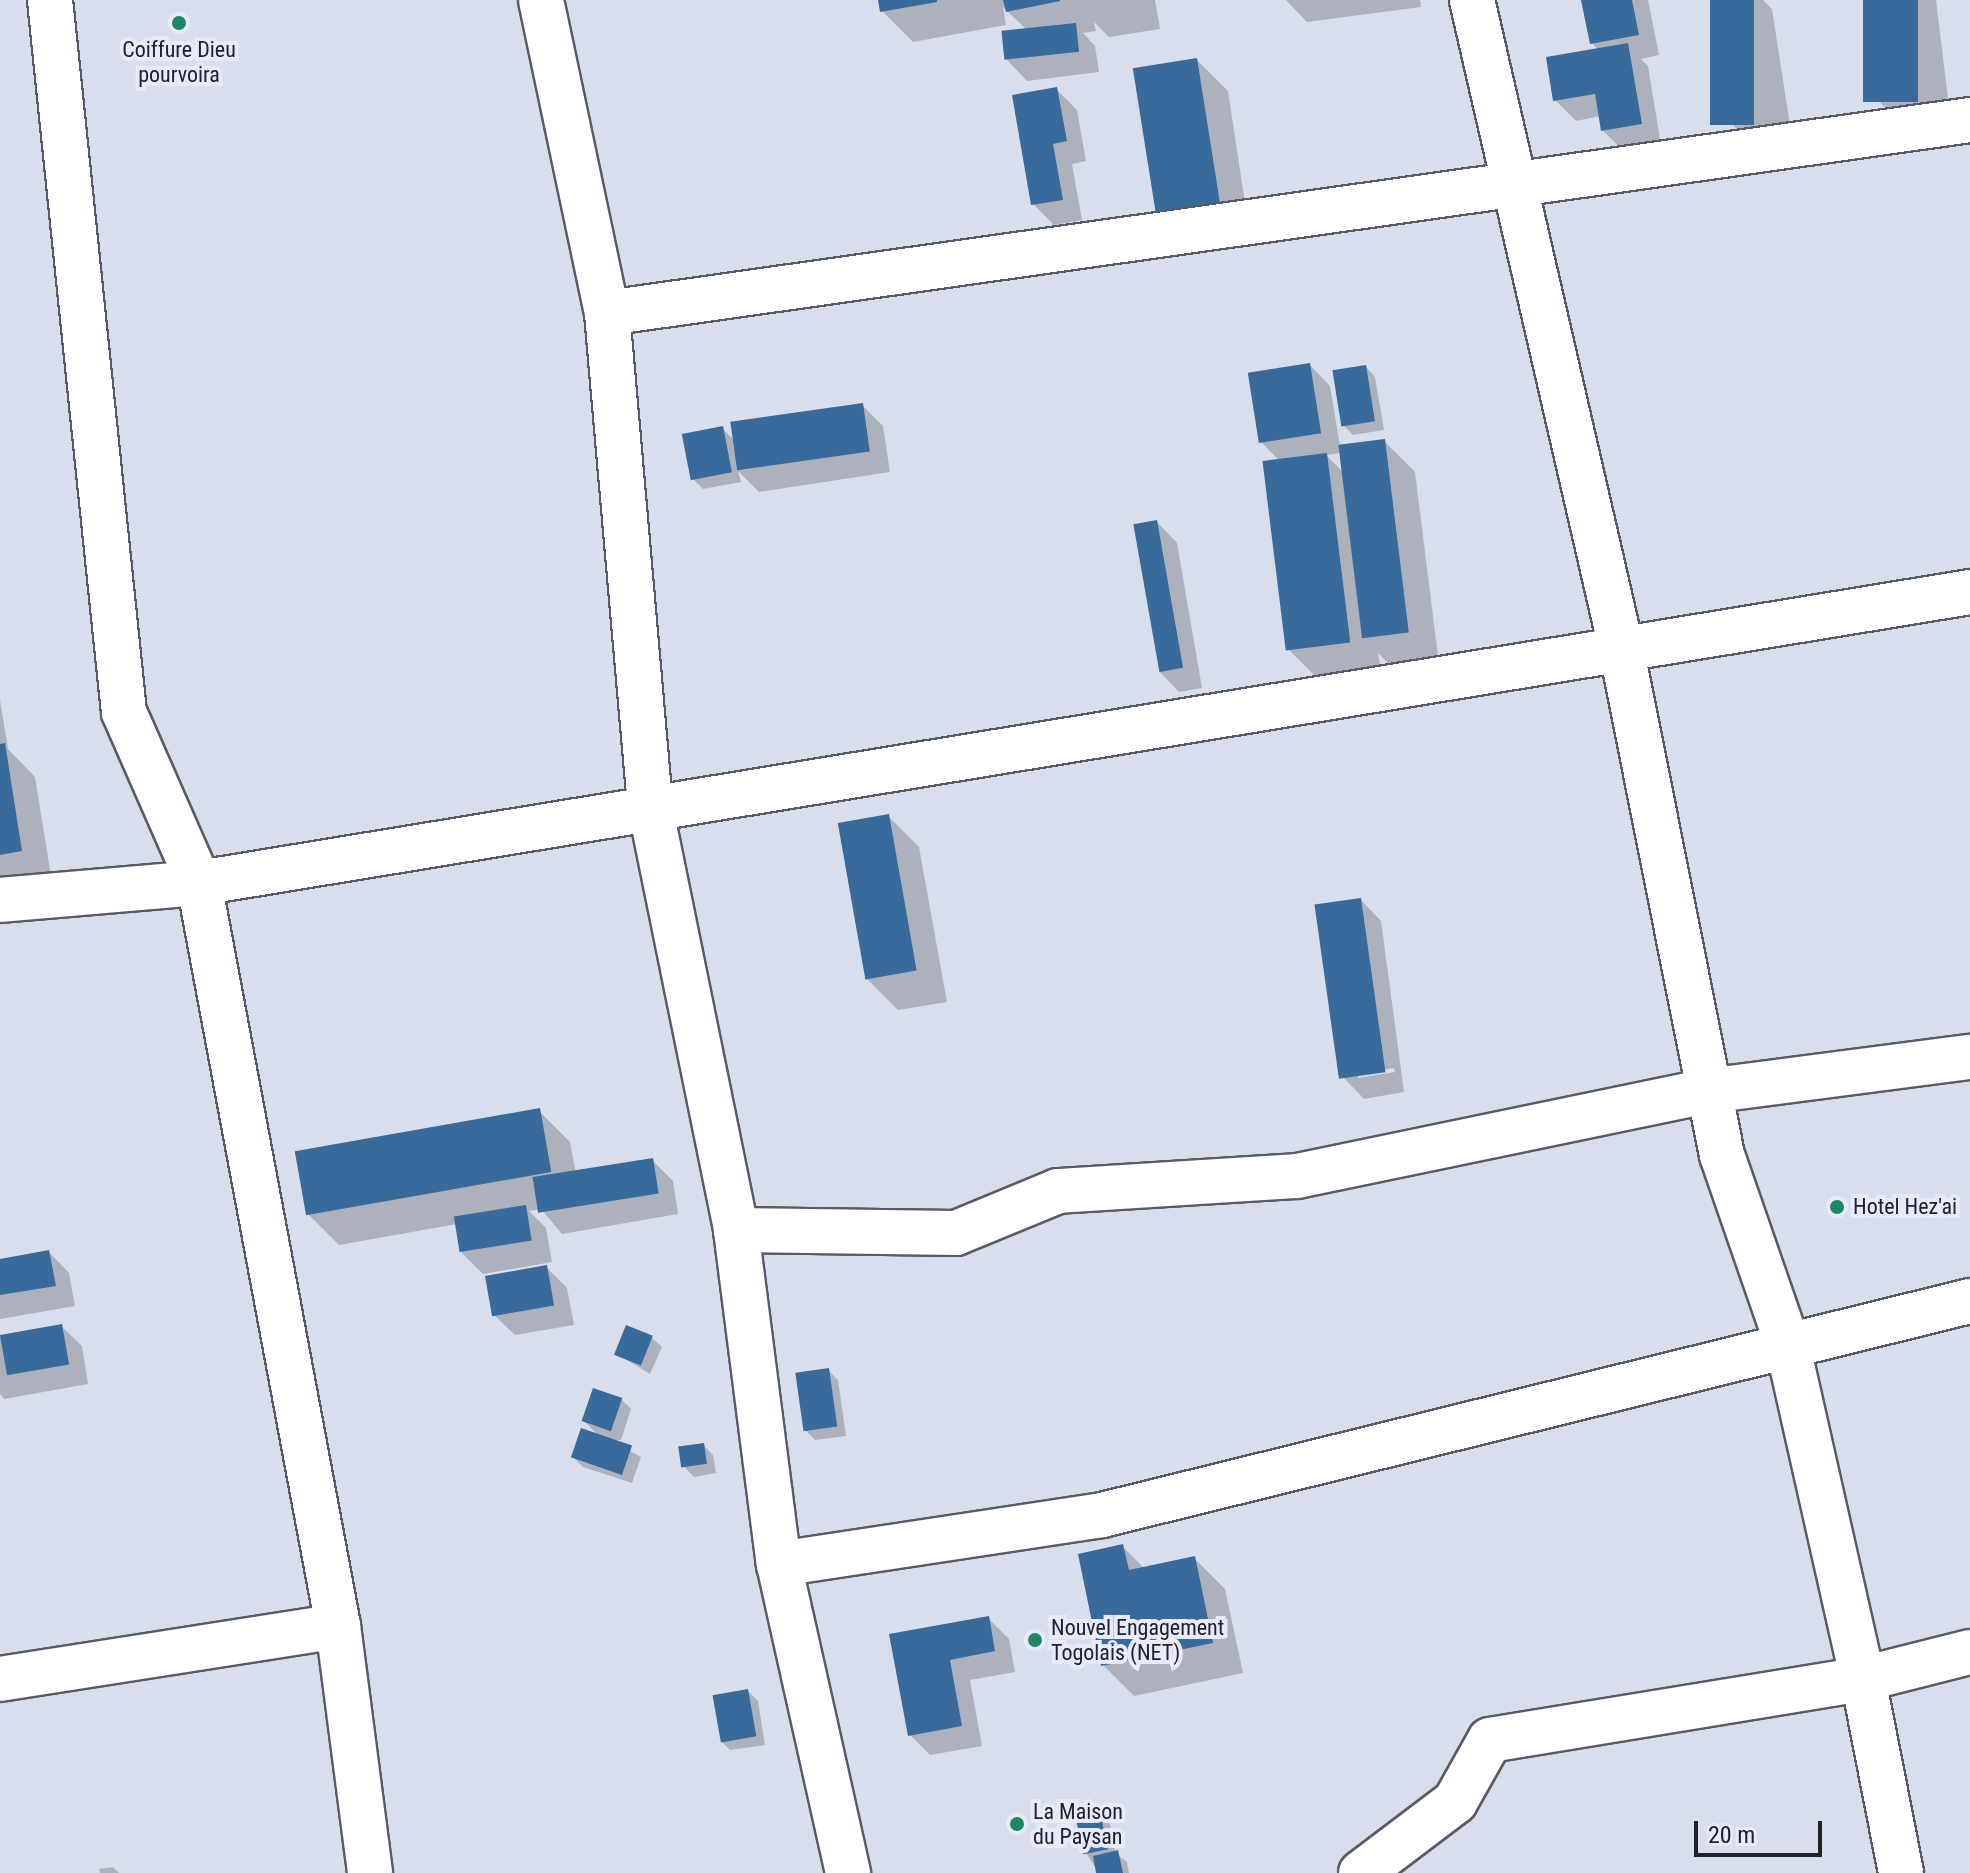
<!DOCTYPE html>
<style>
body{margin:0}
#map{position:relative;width:1970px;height:1873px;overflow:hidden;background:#d9deec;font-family:"Roboto Condensed",sans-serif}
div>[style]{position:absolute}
.shadow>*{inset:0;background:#0003}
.building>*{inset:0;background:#396a9c;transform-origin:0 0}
.roads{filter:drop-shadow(2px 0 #585b67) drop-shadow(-2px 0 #585b67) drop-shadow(0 2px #585b67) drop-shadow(0 -2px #585b67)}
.minor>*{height:44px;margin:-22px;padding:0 22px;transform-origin:22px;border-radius:22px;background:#fff}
.dots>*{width:22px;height:22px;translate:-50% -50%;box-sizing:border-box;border:4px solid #e7ebf9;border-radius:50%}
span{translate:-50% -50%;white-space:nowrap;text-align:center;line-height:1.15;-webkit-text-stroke:8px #e7ebf9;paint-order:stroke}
.poi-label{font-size:22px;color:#202227}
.left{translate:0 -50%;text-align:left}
.scale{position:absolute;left:1694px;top:1821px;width:128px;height:36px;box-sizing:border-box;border:4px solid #202227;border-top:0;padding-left:10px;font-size:24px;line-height:28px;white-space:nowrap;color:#202227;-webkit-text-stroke:6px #e7ebf9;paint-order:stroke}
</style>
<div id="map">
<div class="shadow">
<i style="clip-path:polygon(880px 0,1155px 0,1160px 29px,1109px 37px,1094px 22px,1096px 31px,1083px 33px,1095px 46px,1099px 72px,1027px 81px,1007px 60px,1027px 30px,1003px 7px,1006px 25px,913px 42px,882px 11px)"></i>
<i style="clip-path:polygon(1286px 0,1420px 0,1421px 7px,1307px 22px)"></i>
<i style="clip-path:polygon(1583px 0,1648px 0,1659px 55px,1641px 59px,1648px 66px,1661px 145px,1624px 151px,1603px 131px,1601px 116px,1576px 121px,1555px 100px,1598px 50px,1592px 43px)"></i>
<i style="clip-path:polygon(1712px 0,1763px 0,1772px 9px,1792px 138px,1752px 144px,1731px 123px)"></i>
<i style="clip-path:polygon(1865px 0,1936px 0,1950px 115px,1898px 121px,1878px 100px)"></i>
<i style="clip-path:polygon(1197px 60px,1228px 91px,1250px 236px,1189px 245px)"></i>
<i style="clip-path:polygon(1056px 89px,1077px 110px,1086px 161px,1072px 164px,1082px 220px,1054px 225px,1033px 204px)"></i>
<i style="clip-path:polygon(evenodd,1310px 365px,1330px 386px,1340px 446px,1384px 441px,1415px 472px,1439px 664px,1394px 669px,1378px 653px,1381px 673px,1319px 680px,1288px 649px,1280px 461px,1261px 442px,1310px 365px,1341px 453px,1343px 472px,1326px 455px,1341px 453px)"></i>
<i style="clip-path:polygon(1366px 367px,1375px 377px,1384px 430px,1353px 435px,1343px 425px)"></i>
<i style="clip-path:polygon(862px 405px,883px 426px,890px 472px,759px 492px,738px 471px,741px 482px,703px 489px,693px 479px,722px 428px,734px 440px)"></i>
<i style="clip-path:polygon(1157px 522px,1177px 543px,1202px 688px,1179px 692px,1159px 671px)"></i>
<i style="clip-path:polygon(0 700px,8px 749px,35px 777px,52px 882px,0 890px)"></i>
<i style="clip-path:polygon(888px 816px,919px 847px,947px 1002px,898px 1010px,867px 979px)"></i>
<i style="clip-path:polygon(evenodd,1361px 900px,1381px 921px,1404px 1092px,1364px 1099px,1344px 1078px,1361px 900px,1394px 1068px,1395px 1072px,1358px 1078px,1358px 1074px,1394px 1068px)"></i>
<i style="clip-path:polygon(539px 1111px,570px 1142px,576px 1174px,652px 1160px,673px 1181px,678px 1214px,562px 1234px,541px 1209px,529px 1211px,546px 1228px,552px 1262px,483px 1274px,462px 1253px,457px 1224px,339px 1245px,308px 1214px)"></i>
<i style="clip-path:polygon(49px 1252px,69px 1273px,75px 1306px,0 1319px,0 1261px)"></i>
<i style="clip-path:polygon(546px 1267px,567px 1288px,574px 1325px,515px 1335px,494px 1315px)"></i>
<i style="clip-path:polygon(61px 1326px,82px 1346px,88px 1384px,4px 1399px,0 1394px,0 1337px)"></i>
<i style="clip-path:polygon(652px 1338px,662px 1347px,650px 1374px,615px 1353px)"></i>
<i style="clip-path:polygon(828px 1370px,838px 1380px,846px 1436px,815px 1440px,805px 1430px)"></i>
<i style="clip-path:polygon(621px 1399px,631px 1409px,621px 1440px,610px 1440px,641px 1457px,632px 1483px,583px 1467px,573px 1457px,599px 1436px,584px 1421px)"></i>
<i style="clip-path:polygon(703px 1445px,713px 1455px,716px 1473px,694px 1477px,684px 1467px)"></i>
<i style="clip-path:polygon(1123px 1547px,1145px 1569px,1194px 1558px,1225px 1589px,1243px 1673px,1134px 1696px,1103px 1665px)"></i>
<i style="clip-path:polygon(989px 1619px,1009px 1639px,1015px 1672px,970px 1680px,982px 1746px,930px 1755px,910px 1735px,891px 1636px)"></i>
<i style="clip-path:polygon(748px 1691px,758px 1701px,765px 1745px,730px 1750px,721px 1741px)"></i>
<i style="clip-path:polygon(1100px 1815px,1110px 1824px,1115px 1853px,1127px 1862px,1129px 1873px,1099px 1873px,1086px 1853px)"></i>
<i style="clip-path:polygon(113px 1867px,119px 1873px,100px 1873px,99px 1869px)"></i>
</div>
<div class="building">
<i style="clip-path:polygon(878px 0,937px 0,937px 2px,880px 12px)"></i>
<i style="clip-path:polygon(1003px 0,1060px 0,1060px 1px,1006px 12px)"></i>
<i style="clip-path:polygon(1581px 0,1632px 0,1639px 35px,1590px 44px)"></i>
<i style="left:1710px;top:0;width:44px;height:125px"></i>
<i style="left:1863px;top:0;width:55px;height:102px"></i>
<i style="left:1076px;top:23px;width:29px;height:75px;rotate:84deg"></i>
<i style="clip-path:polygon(1628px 43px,1642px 124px,1601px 131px,1595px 94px,1553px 101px,1546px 57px)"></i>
<i style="left:1197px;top:58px;width:149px;height:65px;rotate:81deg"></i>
<i style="clip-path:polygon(1057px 87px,1067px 141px,1053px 144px,1063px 200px,1031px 205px,1012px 95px)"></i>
<i style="left:1310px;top:363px;width:71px;height:63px;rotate:81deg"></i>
<i style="left:1366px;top:365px;width:57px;height:34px;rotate:81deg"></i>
<i style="left:863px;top:403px;width:49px;height:134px;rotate:82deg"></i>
<i style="left:723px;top:426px;width:47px;height:42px;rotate:79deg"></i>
<i style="left:1385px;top:439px;width:195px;height:47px;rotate:83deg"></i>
<i style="left:1327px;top:453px;width:191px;height:65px;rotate:83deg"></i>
<i style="left:1157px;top:520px;width:150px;height:24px;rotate:80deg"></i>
<i style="clip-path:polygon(5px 743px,22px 851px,0 855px,0 744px)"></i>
<i style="left:889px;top:814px;width:159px;height:52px;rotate:80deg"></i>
<i style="left:1361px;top:898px;width:176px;height:47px;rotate:82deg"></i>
<i style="left:540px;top:1108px;width:65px;height:249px;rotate:80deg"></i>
<i style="left:653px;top:1158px;width:36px;height:122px;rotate:81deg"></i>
<i style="left:526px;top:1205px;width:36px;height:73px;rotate:81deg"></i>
<i style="clip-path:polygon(49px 1250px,56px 1286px,0 1295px,0 1259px)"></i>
<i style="left:547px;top:1265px;width:41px;height:63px;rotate:80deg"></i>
<i style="left:62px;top:1324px;width:41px;height:63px;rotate:80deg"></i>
<i style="left:626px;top:1325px;width:29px;height:32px;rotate:22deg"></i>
<i style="left:829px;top:1368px;width:59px;height:34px;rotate:82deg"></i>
<i style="left:593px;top:1388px;width:31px;height:35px;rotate:19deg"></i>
<i style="left:581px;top:1428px;width:54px;height:31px;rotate:19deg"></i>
<i style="left:704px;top:1443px;width:21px;height:26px;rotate:82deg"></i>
<i style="clip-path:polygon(1123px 1544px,1129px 1570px,1195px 1556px,1213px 1643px,1101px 1666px,1078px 1554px)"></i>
<i style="clip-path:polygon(989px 1616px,995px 1651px,950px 1660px,962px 1726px,908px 1736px,889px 1634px)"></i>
<i style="left:748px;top:1689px;width:48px;height:36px;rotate:80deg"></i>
<i style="left:1100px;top:1812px;width:38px;height:25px;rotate:78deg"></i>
<i style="clip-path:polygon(1118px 1850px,1123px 1873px,1096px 1873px,1093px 1856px)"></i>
</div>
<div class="roads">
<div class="minor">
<i style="left:50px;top:0;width:716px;rotate:84.07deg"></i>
<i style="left:124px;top:712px;width:187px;rotate:66.3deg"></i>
<i style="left:199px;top:883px;width:756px;rotate:79.4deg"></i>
<i style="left:338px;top:1626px;width:249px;rotate:82.6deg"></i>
<i style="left:541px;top:0;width:320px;rotate:78.1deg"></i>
<i style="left:607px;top:313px;width:500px;rotate:85deg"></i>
<i style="left:651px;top:811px;width:428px;rotate:78.5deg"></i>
<i style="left:736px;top:1230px;width:337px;rotate:82.7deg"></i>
<i style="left:779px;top:1564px;width:317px;rotate:77.4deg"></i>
<i style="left:1472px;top:0;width:664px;rotate:77.03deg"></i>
<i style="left:1621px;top:647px;width:518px;rotate:78.76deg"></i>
<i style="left:1722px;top:1155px;width:199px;rotate:70.9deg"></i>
<i style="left:1787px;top:1343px;width:344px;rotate:77.3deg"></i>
<i style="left:1863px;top:1679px;width:198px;rotate:78.9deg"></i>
<i style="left:607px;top:313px;width:1377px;rotate:-8.06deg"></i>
<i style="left:0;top:900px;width:200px;rotate:-4.9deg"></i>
<i style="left:199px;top:883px;width:1795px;rotate:-9.33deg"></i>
<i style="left:736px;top:1230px;width:220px;rotate:0.8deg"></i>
<i style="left:956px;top:1233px;width:110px;rotate:-22.4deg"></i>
<i style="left:1058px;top:1191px;width:239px;rotate:-3.6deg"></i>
<i style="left:1297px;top:1176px;width:419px;rotate:-11.7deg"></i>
<i style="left:1707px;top:1091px;width:265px;rotate:-7.4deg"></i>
<i style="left:779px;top:1564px;width:327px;rotate:-8.6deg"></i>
<i style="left:1102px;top:1515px;width:894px;rotate:-13.85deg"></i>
<i style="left:0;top:1679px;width:342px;rotate:-8.9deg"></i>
<i style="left:1361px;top:1873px;width:118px;rotate:-37.1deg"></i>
<i style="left:1455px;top:1802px;width:71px;rotate:-60.6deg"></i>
<i style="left:1490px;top:1740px;width:378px;rotate:-9.3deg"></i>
<i style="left:1863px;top:1679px;width:110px;rotate:-14.2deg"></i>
</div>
</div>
<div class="dots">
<i style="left:179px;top:23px;background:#1e8864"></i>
<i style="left:1837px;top:1207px;background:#1e8864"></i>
<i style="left:1035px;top:1640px;background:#1e8864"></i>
<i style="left:1017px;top:1824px;background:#1e8864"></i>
</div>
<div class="poi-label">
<span style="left:179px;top:62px">Coiffure Dieu<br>pourvoira</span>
<span class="left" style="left:1853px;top:1207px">Hotel Hez'ai</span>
<span class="left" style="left:1051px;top:1640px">Nouvel Engagement<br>Togolais (NET)</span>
<span class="left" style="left:1033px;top:1824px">La Maison<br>du Paysan</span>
</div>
<div class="scale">20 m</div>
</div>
